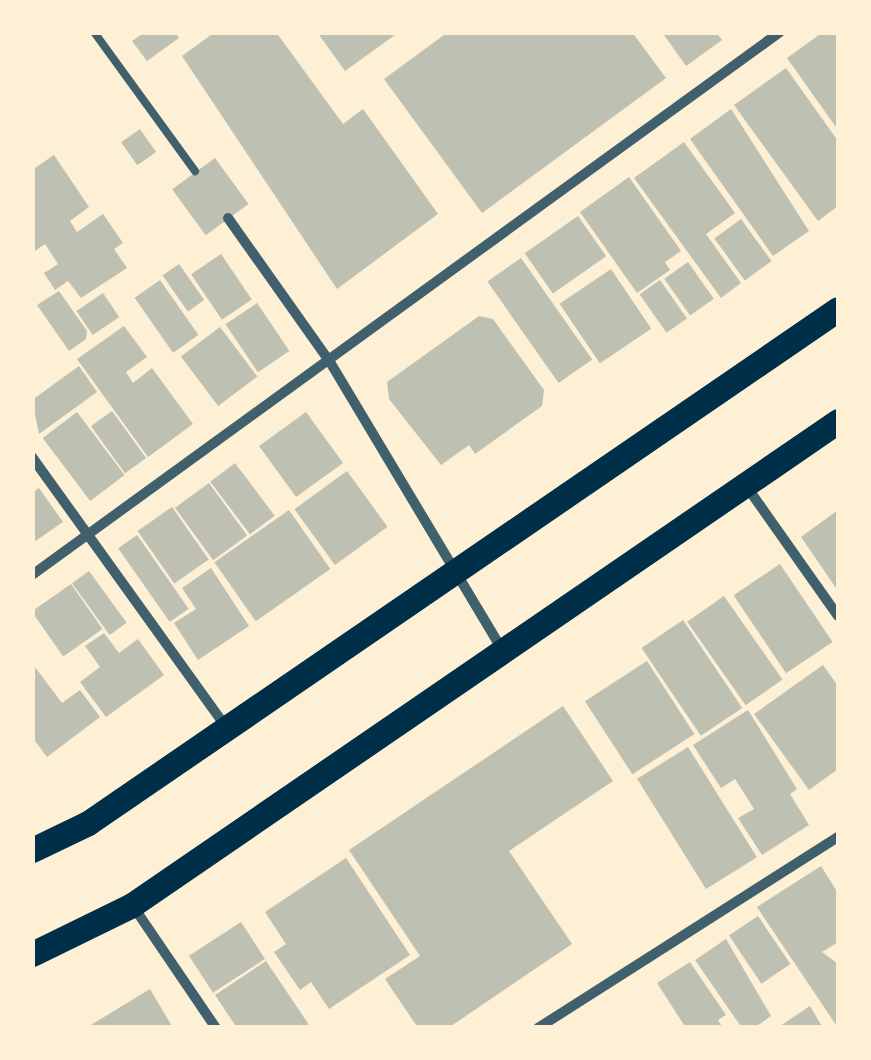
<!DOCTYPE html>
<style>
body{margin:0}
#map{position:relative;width:871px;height:1060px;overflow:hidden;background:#fdf0d5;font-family:Poppins,sans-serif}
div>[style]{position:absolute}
.building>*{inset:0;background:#bec0b2;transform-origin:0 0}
.service>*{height:8px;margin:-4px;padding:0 4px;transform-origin:4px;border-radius:4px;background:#3f606c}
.minor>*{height:10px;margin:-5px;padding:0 5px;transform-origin:5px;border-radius:5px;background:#3f606c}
.primary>*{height:25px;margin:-12.5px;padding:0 12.5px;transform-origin:12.5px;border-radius:12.5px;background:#003049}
span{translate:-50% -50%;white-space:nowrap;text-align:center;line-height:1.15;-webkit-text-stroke:8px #fdf0d5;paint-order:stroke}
.frame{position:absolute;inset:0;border:35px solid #fdf0d5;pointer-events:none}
</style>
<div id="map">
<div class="building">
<i style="clip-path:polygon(145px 32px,175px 32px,179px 38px,147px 61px,132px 41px)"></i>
<i style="clip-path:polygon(215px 32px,276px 32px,343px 124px,363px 109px,438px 214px,337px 289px,182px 56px)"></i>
<i style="clip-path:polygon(317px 32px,399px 32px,345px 71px)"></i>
<i style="clip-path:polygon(448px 32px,632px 32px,666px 78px,482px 213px,384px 79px)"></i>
<i style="clip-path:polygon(662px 32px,716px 32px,722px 40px,686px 66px)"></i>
<i style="clip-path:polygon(823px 32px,838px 32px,838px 130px,787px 58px)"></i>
<i style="clip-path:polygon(786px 68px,838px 141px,838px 206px,818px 221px,734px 105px)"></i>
<i style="clip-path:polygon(731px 109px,809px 231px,773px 256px,690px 139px)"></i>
<i style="left:140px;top:129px;width:28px;height:23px;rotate:55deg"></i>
<i style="clip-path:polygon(684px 142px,735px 213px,706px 234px,741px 283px,721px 298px,634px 178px)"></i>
<i style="clip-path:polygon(54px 155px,89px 207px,70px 221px,77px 232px,103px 214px,123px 243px,114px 249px,127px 268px,81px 298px,68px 281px,55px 290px,44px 273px,58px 264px,45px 244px,32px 253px,32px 170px)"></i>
<i style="left:215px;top:158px;width:57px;height:53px;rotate:54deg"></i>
<i style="clip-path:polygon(629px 177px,681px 251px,665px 262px,670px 270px,637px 293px,580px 212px)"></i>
<i style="left:578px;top:216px;width:49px;height:65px;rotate:55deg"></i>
<i style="left:741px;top:219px;width:52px;height:33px;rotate:54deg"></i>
<i style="left:221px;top:254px;width:55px;height:36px;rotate:56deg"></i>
<i style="left:521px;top:258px;width:124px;height:41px;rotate:55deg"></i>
<i style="left:688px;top:262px;width:45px;height:29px;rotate:55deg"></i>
<i style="left:179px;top:264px;width:44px;height:20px;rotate:55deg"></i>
<i style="left:611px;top:269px;width:72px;height:62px;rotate:56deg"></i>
<i style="left:160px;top:280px;width:67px;height:31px;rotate:55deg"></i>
<i style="left:660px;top:280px;width:47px;height:25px;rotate:55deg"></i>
<i style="clip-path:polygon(59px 291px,87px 331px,86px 339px,69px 351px,37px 305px)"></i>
<i style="left:103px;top:293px;width:29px;height:32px;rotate:56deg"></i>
<i style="left:257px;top:303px;width:58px;height:38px;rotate:56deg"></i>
<i style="clip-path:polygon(479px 316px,493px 319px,544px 390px,542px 406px,475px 454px,469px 445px,441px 465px,389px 399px,387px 382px)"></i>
<i style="clip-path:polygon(124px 326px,147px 357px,126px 372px,133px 383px,152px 368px,193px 424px,148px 457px,77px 359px)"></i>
<i style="left:220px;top:327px;width:62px;height:49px;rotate:53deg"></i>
<i style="clip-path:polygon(79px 366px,97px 392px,39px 434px,32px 400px)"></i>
<i style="left:112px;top:411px;width:58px;height:26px;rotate:54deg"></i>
<i style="left:77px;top:412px;width:79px;height:43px;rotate:53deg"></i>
<i style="left:306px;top:412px;width:63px;height:58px;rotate:54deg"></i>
<i style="left:235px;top:463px;width:66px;height:31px;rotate:53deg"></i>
<i style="left:347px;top:471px;width:69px;height:65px;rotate:54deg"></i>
<i style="left:209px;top:483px;width:65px;height:42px;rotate:54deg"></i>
<i style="clip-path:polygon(39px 488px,63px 522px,34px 542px,32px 493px)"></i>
<i style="left:172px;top:507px;width:64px;height:42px;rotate:55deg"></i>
<i style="left:289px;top:510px;width:72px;height:91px;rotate:55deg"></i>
<i style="clip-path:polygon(838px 510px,838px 591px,801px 537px)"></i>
<i style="left:137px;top:535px;width:90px;height:23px;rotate:55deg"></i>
<i style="left:780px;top:564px;width:94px;height:56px;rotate:56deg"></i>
<i style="clip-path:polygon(211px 568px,249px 626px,198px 660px,174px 623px,196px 609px,182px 588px)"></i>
<i style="left:89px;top:571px;width:64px;height:21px;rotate:54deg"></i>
<i style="left:71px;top:584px;width:55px;height:48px;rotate:55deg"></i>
<i style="left:724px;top:596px;width:102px;height:45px;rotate:55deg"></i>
<i style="left:683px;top:620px;width:106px;height:50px;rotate:56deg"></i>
<i style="clip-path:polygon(104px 633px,119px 653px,138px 639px,164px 675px,106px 717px,80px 682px,100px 667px,85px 646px)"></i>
<i style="left:647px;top:661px;width:87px;height:74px;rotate:57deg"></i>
<i style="clip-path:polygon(32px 663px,62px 703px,80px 690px,100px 717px,47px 757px,32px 737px)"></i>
<i style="clip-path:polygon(823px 665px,838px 686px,838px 769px,809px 790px,754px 714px)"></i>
<i style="clip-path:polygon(563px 706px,613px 781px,509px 851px,572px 944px,448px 1028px,418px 1028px,385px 979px,420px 956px,349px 850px)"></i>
<i style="clip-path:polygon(748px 710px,797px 789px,790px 794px,809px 825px,762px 855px,738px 818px,754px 809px,735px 779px,721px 788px,693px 745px)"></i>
<i style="left:688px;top:747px;width:130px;height:60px;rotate:58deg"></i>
<i style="clip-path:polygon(346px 858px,410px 955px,329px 1009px,311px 982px,300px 990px,274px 952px,286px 944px,265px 912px)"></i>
<i style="clip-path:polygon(821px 866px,838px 893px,838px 942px,822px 952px,838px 964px,838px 1028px,757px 907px)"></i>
<i style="left:758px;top:916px;width:58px;height:35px;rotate:56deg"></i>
<i style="left:241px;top:922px;width:44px;height:62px;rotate:57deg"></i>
<i style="clip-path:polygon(726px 939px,771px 1016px,754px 1028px,742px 1028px,695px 960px)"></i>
<i style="clip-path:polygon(266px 961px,291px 998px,311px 1028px,237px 1028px,215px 995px)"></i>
<i style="clip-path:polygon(690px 962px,726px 1015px,718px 1020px,723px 1028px,686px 1028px,657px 983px)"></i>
<i style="clip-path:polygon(150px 989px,173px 1028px,86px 1028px)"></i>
<i style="clip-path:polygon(810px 1006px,823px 1028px,777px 1028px)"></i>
</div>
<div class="service">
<i style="left:94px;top:32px;width:172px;rotate:54deg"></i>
</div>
<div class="minor">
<i style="left:228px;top:218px;width:176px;rotate:54.7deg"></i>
<i style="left:330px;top:362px;width:337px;rotate:59.1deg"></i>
<i style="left:32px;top:457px;width:332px;rotate:54.3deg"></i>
<i style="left:747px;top:487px;width:158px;rotate:54.8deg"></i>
<i style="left:32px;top:575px;width:924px;rotate:-35.98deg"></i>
<i style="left:133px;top:906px;width:148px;rotate:55.8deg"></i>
<i style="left:538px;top:1028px;width:356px;rotate:-32.5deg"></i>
</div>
<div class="primary">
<i style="left:32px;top:850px;width:62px;rotate:-25.7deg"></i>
<i style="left:88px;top:823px;width:909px;rotate:-34.42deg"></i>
<i style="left:32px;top:954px;width:111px;rotate:-26.1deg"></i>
<i style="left:132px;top:905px;width:856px;rotate:-34.43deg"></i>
</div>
<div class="frame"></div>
</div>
